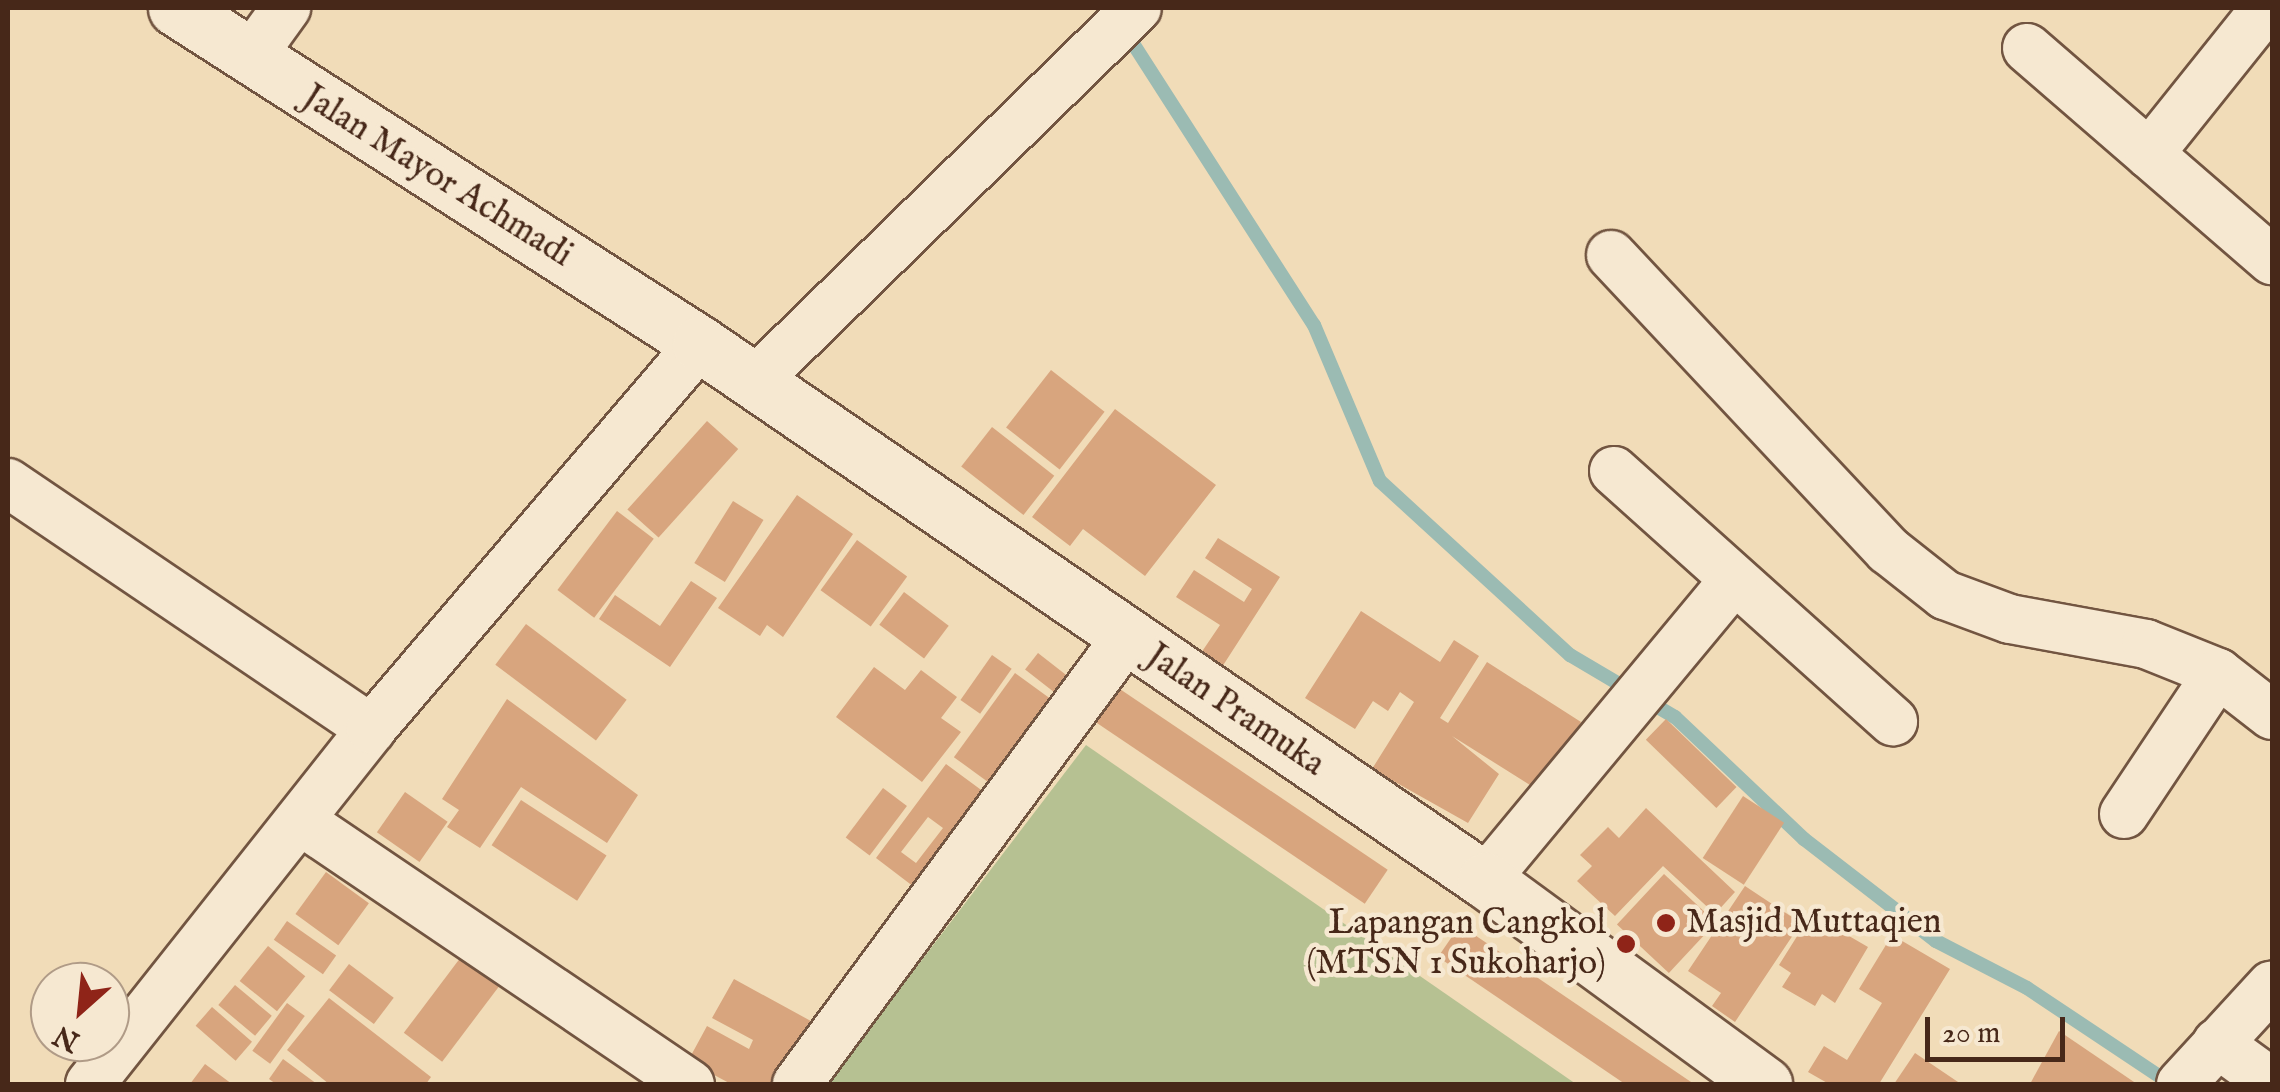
<!DOCTYPE html>
<style>
body{margin:0}
#map{position:relative;width:2280px;height:1092px;overflow:hidden;background:#f1dcb8;font-family:"IM FELL English",serif}
div>[style]{position:absolute}
.green>*{inset:0;background:#b6c192}
.stream>*{height:14px;margin:-7px;padding:0 7px;transform-origin:7px;border-radius:7px;background:#9bbbb3}
.building>*{inset:0;background:#d8a57e;transform-origin:0 0}
.roads{filter:drop-shadow(2px 0 #725541) drop-shadow(-2px 0 #725541) drop-shadow(0 2px #725541) drop-shadow(0 -2px #725541)}
.street>*{height:48px;margin:-24px;padding:0 24px;transform-origin:24px;border-radius:24px;background:#f6e8d1}
.secondary>*{height:55px;margin:-27.5px;padding:0 27.5px;transform-origin:27.5px;border-radius:27.5px;background:#f6e8d1}
.dots>*{width:28px;height:28px;translate:-50% -50%;box-sizing:border-box;border:5px solid #f6e8d1;border-radius:50%}
span{translate:-50% -50%;white-space:nowrap;text-align:center;line-height:1.15;-webkit-text-stroke:9px #f6e8d1;paint-order:stroke}
.street-label{font-size:35px;color:#472819}
.poi-label{font-size:35px;color:#472819}
.left{translate:0 -50%;text-align:left}
.right{translate:-100% -50%;text-align:right}
.frame{position:absolute;inset:0;border:10px solid #472819;pointer-events:none}
.north{position:absolute;left:30px;top:962px;width:100px;height:100px;box-sizing:border-box;background:#f6e8d1;border:2px solid #b09b87;border-radius:50%;rotate:207deg;font-size:28px;font-weight:700;line-height:40px;text-align:center;color:#472819}
.north::after{content:'';display:block;margin:auto;width:35px;height:45px;background:#8f2418;clip-path:polygon(50% 0,100% 100%,50% 72%,0 100%)}
.scale{position:absolute;left:1925px;top:1017px;width:140px;height:45px;box-sizing:border-box;border:5px solid #472819;border-top:0;padding-left:12px;font-size:30px;line-height:35px;white-space:nowrap;color:#472819;-webkit-text-stroke:8px #f6e8d1;paint-order:stroke}
</style>
<div id="map">
<div class="green">
<i style="clip-path:polygon(1086px 745px,1576px 1084px,827px 1084px)"></i>
</div>
<div class="stream">
<i style="left:1125px;top:31px;width:350px;rotate:57.3deg"></i>
<i style="left:1314px;top:325px;width:169px;rotate:67.1deg"></i>
<i style="left:1380px;top:481px;width:258px;rotate:42.5deg"></i>
<i style="left:1570px;top:655px;width:122px;rotate:30.6deg"></i>
<i style="left:1675px;top:717px;width:178px;rotate:43.4deg"></i>
<i style="left:1804px;top:839px;width:167px;rotate:37.7deg"></i>
<i style="left:1936px;top:941px;width:102px;rotate:27.3deg"></i>
<i style="left:2027px;top:988px;width:173px;rotate:33.7deg"></i>
</div>
<div class="building">
<i style="left:1051px;top:370px;width:68px;height:73px;rotate:38deg"></i>
<i style="clip-path:polygon(1115px 409px,1216px 485px,1145px 576px,1083px 529px,1070px 546px,1032px 517px)"></i>
<i style="left:707px;top:421px;width:42px;height:119px;rotate:42deg"></i>
<i style="left:992px;top:427px;width:79px;height:50px;rotate:38deg"></i>
<i style="clip-path:polygon(797px 495px,853px 534px,783px 637px,767px 625px,760px 636px,718px 608px)"></i>
<i style="left:733px;top:501px;width:36px;height:73px;rotate:32deg"></i>
<i style="left:617px;top:511px;width:46px;height:99px;rotate:37deg"></i>
<i style="clip-path:polygon(1218px 538px,1280px 577px,1222px 667px,1201px 653px,1220px 625px,1176px 597px,1194px 570px,1244px 602px,1252px 589px,1205px 558px)"></i>
<i style="left:857px;top:540px;width:62px;height:62px;rotate:36deg"></i>
<i style="clip-path:polygon(691px 581px,717px 598px,670px 667px,599px 619px,615px 595px,660px 626px)"></i>
<i style="left:904px;top:592px;width:56px;height:41px;rotate:37deg"></i>
<i style="clip-path:polygon(1361px 611px,1440px 662px,1454px 640px,1479px 656px,1440px 718px,1448px 723px,1487px 662px,1581px 722px,1538px 790px,1452px 736px,1499px 774px,1468px 823px,1372px 769px,1414px 702px,1400px 692px,1388px 711px,1373px 701px,1355px 729px,1305px 698px)"></i>
<i style="left:526px;top:624px;width:126px;height:51px;rotate:37deg"></i>
<i style="left:1038px;top:653px;width:52px;height:21px;rotate:38deg"></i>
<i style="left:992px;top:655px;width:24px;height:55px;rotate:35deg"></i>
<i style="clip-path:polygon(874px 667px,905px 690px,921px 670px,957px 697px,941px 718px,961px 732px,922px 782px,836px 717px)"></i>
<i style="left:1015px;top:673px;width:57px;height:104px;rotate:36deg"></i>
<i style="left:1105px;top:679px;width:341px;height:41px;rotate:34deg"></i>
<i style="clip-path:polygon(507px 699px,638px 795px,607px 843px,521px 787px,480px 848px,447px 827px,459px 810px,442px 799px)"></i>
<i style="left:1666px;top:719px;width:98px;height:29px;rotate:44deg"></i>
<i style="clip-path:polygon(evenodd,946px 764px,988px 795px,918px 890px,876px 858px,946px 764px,928px 817px,943px 828px,916px 863px,901px 852px,928px 817px)"></i>
<i style="left:883px;top:788px;width:30px;height:62px;rotate:37deg"></i>
<i style="left:405px;top:792px;width:52px;height:49px;rotate:35deg"></i>
<i style="left:1743px;top:796px;width:49px;height:74px;rotate:33deg"></i>
<i style="left:521px;top:800px;width:102px;height:54px;rotate:33deg"></i>
<i style="clip-path:polygon(1646px 808px,1735px 892px,1715px 914px,1663px 866px,1615px 916px,1577px 881px,1592px 866px,1580px 855px,1608px 827px,1619px 838px)"></i>
<i style="left:326px;top:872px;width:53px;height:52px;rotate:36deg"></i>
<i style="left:1664px;top:874px;width:71px;height:69px;rotate:43deg"></i>
<i style="clip-path:polygon(1745px 886px,1801px 923px,1735px 1022px,1712px 1006px,1721px 993px,1688px 971px)"></i>
<i style="clip-path:polygon(1811px 914px,1868px 947px,1835px 1003px,1822px 994px,1815px 1006px,1782px 987px,1791px 973px,1779px 965px)"></i>
<i style="left:287px;top:921px;width:60px;height:23px;rotate:35deg"></i>
<i style="clip-path:polygon(1460px 925px,1694px 1084px,1625px 1084px,1438px 957px)"></i>
<i style="clip-path:polygon(1892px 935px,1950px 969px,1879px 1084px,1829px 1084px,1808px 1072px,1824px 1046px,1847px 1060px,1882px 1003px,1859px 989px)"></i>
<i style="left:268px;top:946px;width:48px;height:45px;rotate:39deg"></i>
<i style="left:464px;top:953px;width:48px;height:100px;rotate:37deg"></i>
<i style="left:349px;top:964px;width:56px;height:33px;rotate:37deg"></i>
<i style="clip-path:polygon(734px 979px,820px 1026px,787px 1084px,731px 1084px,688px 1061px,707px 1026px,749px 1049px,753px 1040px,712px 1018px)"></i>
<i style="left:235px;top:985px;width:48px;height:26px;rotate:40deg"></i>
<i style="clip-path:polygon(329px 998px,431px 1077px,426px 1084px,329px 1084px,287px 1050px)"></i>
<i style="left:287px;top:1003px;width:22px;height:59px;rotate:36deg"></i>
<i style="left:212px;top:1007px;width:53px;height:25px;rotate:41deg"></i>
<i style="clip-path:polygon(2059px 1031px,2137px 1084px,2030px 1084px)"></i>
<i style="clip-path:polygon(1915px 1053px,1961px 1084px,1894px 1084px)"></i>
<i style="clip-path:polygon(283px 1059px,317px 1084px,276px 1084px,269px 1079px)"></i>
<i style="clip-path:polygon(205px 1064px,232px 1084px,190px 1084px)"></i>
</div>
<div class="roads">
<div class="street">
<i style="left:2027px;top:48px;width:324px;rotate:40.9deg"></i>
<i style="left:250px;top:58px;width:62px;rotate:-54.2deg"></i>
<i style="left:2149px;top:154px;width:187px;rotate:-51.3deg"></i>
<i style="left:1611px;top:255px;width:405px;rotate:46.8deg"></i>
<i style="left:1888px;top:550px;width:73px;rotate:38.3deg"></i>
<i style="left:1945px;top:595px;width:69px;rotate:20.3deg"></i>
<i style="left:2010px;top:619px;width:138px;rotate:10.4deg"></i>
<i style="left:2146px;top:644px;width:78px;rotate:21.9deg"></i>
<i style="left:2218px;top:673px;width:68px;rotate:37.9deg"></i>
<i style="left:754px;top:382px;width:535px;rotate:-44.32deg"></i>
<i style="left:1614px;top:471px;width:375px;rotate:41.9deg"></i>
<i style="left:8px;top:483px;width:439px;rotate:34.1deg"></i>
<i style="left:2124px;top:814px;width:169px;rotate:-56.3deg"></i>
<i style="left:304px;top:823px;width:466px;rotate:34.1deg"></i>
<i style="left:1485px;top:880px;width:388px;rotate:-50.3deg"></i>
<i style="left:2217px;top:1043px;width:68px;rotate:36deg"></i>
<i style="left:90px;top:1084px;width:453px;rotate:-51.6deg"></i>
<i style="left:371px;top:729px;width:506px;rotate:-49.48deg"></i>
<i style="left:797px;top:1084px;width:554px;rotate:-53.58deg"></i>
<i style="left:2181px;top:1084px;width:134px;rotate:-47.4deg"></i>
</div>
<div class="secondary">
<i style="left:176px;top:8px;width:622px;rotate:32.67deg"></i>
<i style="left:700px;top:344px;width:951px;rotate:34.33deg"></i>
<i style="left:1485px;top:880px;width:346px;rotate:36.2deg"></i>
</div>
</div>
<div class="dots">
<i style="left:1666px;top:923px;background:#8f2418"></i>
<i style="left:1626px;top:944px;background:#8f2418"></i>
</div>
<div class="street-label">
<span style="left:437px;top:177px;rotate:32deg">Jalan Mayor Achmadi</span>
<span style="left:1235px;top:711px;rotate:34deg">Jalan Pramuka</span>
</div>
<div class="poi-label">
<span class="left" style="left:1686px;top:923px">Masjid Muttaqien</span>
<span class="right" style="left:1606px;top:944px">Lapangan Cangkol<br>(MTSN 1 Sukoharjo)</span>
</div>
<div class="frame"></div>
<div class="north">N</div>
<div class="scale">20 m</div>
</div>
